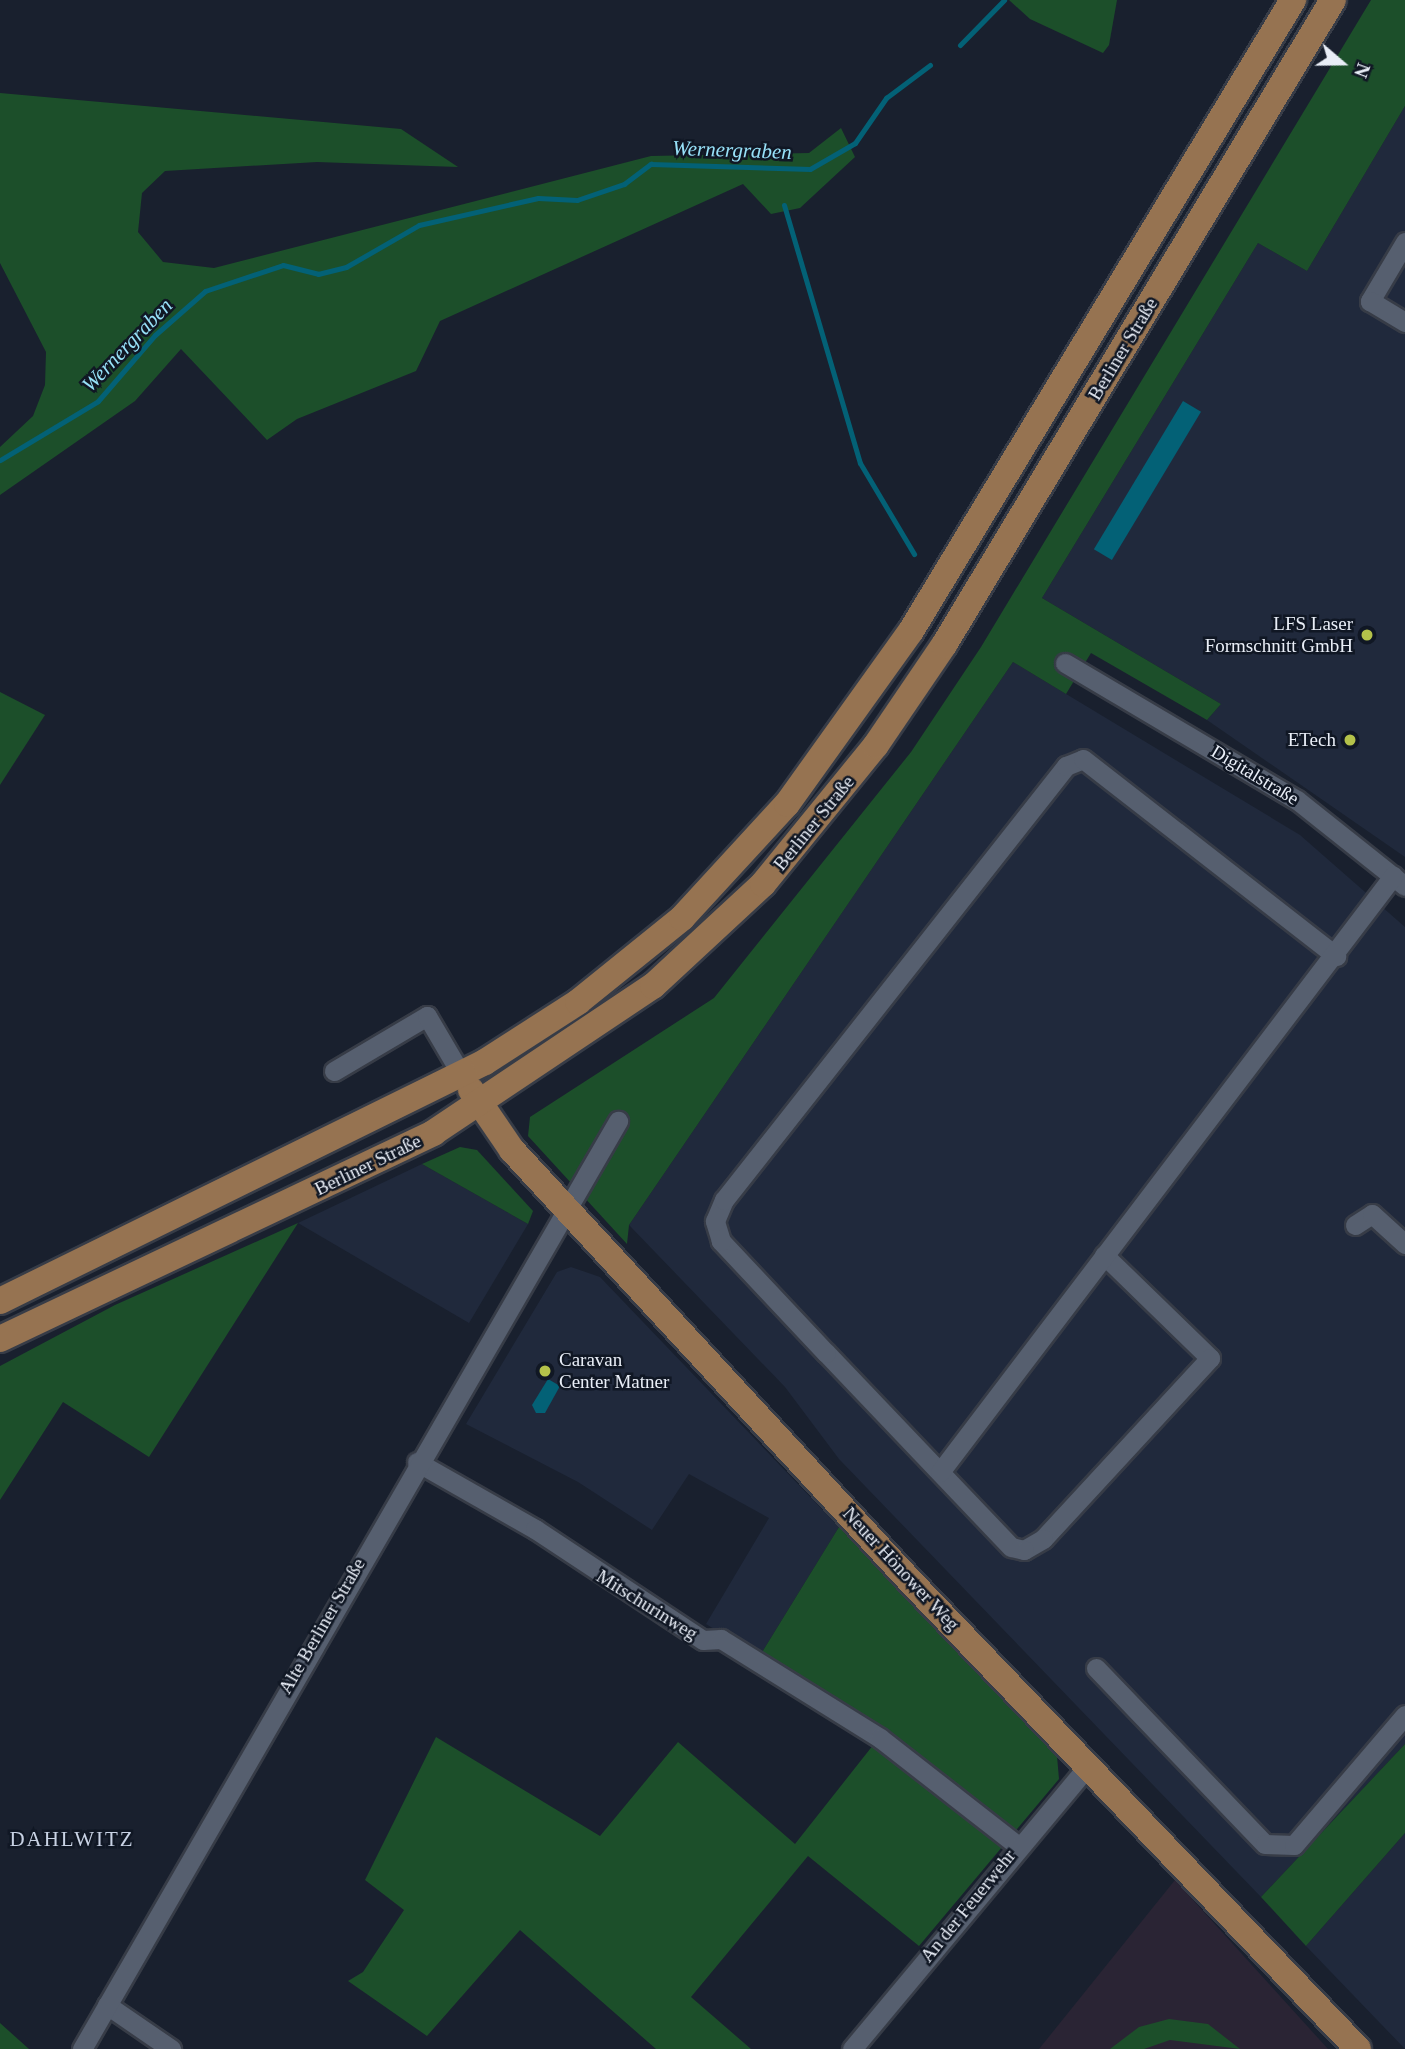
<!DOCTYPE html>
<meta charset="utf-8">
<style>
body{margin:0}
#map{position:relative;width:1405px;height:2049px;overflow:hidden;background:#19202e;font-family:"Times New Roman",serif}
div>[style]{position:absolute}
.built>*{inset:0;background:#20293c}
.education>*{inset:0;background:#2a2434}
.green>*{inset:0;background:#1c4f2a}
.water>*{inset:0;background:#036176;transform-origin:0 0}
.stream>*{height:5px;margin:-2.5px;padding:0 2.5px;transform-origin:2.5px;border-radius:2.5px;background:#036176}
.roads{filter:drop-shadow(2px 0 #373c47) drop-shadow(-2px 0 #373c47) drop-shadow(0 2px #373c47) drop-shadow(0 -2px #373c47)}
.minor>*{height:19px;margin:-9.5px;padding:0 9.5px;transform-origin:9.5px;border-radius:9.5px;background:#565f6f}
.major>*{height:26px;margin:-13px;padding:0 13px;transform-origin:13px;border-radius:13px;background:#967351}
.dots>*{width:19px;height:19px;translate:-50% -50%;box-sizing:border-box;border:4px solid #101724;border-radius:50%}
span{translate:-50% -50%;white-space:nowrap;text-align:center;line-height:1.15;-webkit-text-stroke:5px #101724;paint-order:stroke}
.street-label{font-size:19px;color:#e9eef7}
.poi-label{font-size:19px;color:#e9eef7}
.right{translate:-100% -50%;text-align:right}
.left{translate:0 -50%;text-align:left}
.water-label{font-size:21px;color:#97e1f8;font-style:italic}
.neighbourhood-label{font-size:21px;color:#c8d2e4;letter-spacing:2px}
.north{position:absolute;left:1307px;top:28px;width:70px;height:70px;-webkit-text-stroke:5px #101724;paint-order:stroke;rotate:110deg;font-size:19px;font-weight:700;line-height:28px;text-align:center;color:#e9eef7}
.north::after{content:'';display:block;margin:auto;width:24px;height:32px;background:#e9eef7;clip-path:polygon(50% 0,100% 100%,50% 72%,0 100%)}
</style>
<div id="map">
<div class="built">
<i style="clip-path:polygon(1405px 106px,1405px 857px,1207px 720px,1221px 704px,1042px 598px,1258px 243px,1307px 271px)"></i>
<i style="clip-path:polygon(1013px 662px,1300px 835px,1405px 927px,1405px 1744px,1261px 1897px,839px 1459px,785px 1387px,629px 1225px)"></i>
<i style="clip-path:polygon(422px 1164px,528px 1224px,469px 1323px,298px 1223px)"></i>
<i style="clip-path:polygon(571px 1267px,600px 1277px,839px 1527px,759px 1657px,706px 1624px,769px 1518px,689px 1474px,652px 1530px,578px 1482px,466px 1424px,557px 1272px)"></i>
<i style="clip-path:polygon(1405px 1833px,1405px 2049px,1306px 1946px)"></i>
</div>
<div class="education">
<i style="clip-path:polygon(1175px 1880px,1328px 2049px,1039px 2049px)"></i>
</div>
<div class="green">
<i style="clip-path:polygon(1009px 0,1117px 0,1109px 45px,1103px 53px,1030px 19px)"></i>
<i style="clip-path:polygon(1371px 0,1405px 0,1405px 106px,1307px 271px,1258px 243px,1042px 598px,1221px 704px,1207px 720px,1091px 653px,1066px 694px,1013px 662px,629px 1225px,627px 1244px,528px 1136px,530px 1117px,714px 998px,911px 752px,981px 647px)"></i>
<i style="clip-path:polygon(0 93px,401px 129px,458px 167px,317px 162px,165px 171px,142px 193px,138px 232px,163px 262px,214px 268px,651px 156px,809px 153px,841px 128px,855px 157px,800px 208px,771px 214px,743px 184px,440px 321px,416px 371px,297px 419px,267px 440px,181px 349px,135px 401px,0 495px,0 447px,33px 416px,45px 385px,46px 352px,0 263px)"></i>
<i style="clip-path:polygon(0 692px,45px 715px,0 785px)"></i>
<i style="clip-path:polygon(460px 1147px,477px 1150px,533px 1211px,528px 1224px,422px 1164px)"></i>
<i style="clip-path:polygon(298px 1223px,149px 1457px,63px 1402px,0 1500px,0 1366px,115px 1305px)"></i>
<i style="clip-path:polygon(839px 1527px,1057px 1756px,1059px 1779px,919px 1946px,808px 1856px,691px 1997px,751px 2049px,656px 2049px,520px 1930px,427px 2036px,348px 1981px,363px 1972px,404px 1910px,365px 1880px,436px 1737px,600px 1836px,678px 1742px,795px 1844px,885px 1730px,759px 1657px)"></i>
<i style="clip-path:polygon(1405px 1744px,1405px 1833px,1306px 1946px,1261px 1897px)"></i>
<i style="clip-path:polygon(1169px 2019px,1208px 2024px,1240px 2049px,1170px 2040px,1144px 2049px,1110px 2049px,1139px 2027px)"></i>
<i style="clip-path:polygon(0 2023px,29px 2049px,0 2049px)"></i>
</div>
<div class="water">
<i style="left:1183px;top:401px;width:21px;height:173px;rotate:31deg"></i>
<i style="clip-path:polygon(548px 1379px,560px 1386px,545px 1413px,536px 1413px,532px 1405px)"></i>
</div>
<div class="stream">
<i style="left:960px;top:45px;width:63px;rotate:-45.6deg"></i>
<i style="left:784px;top:205px;width:269px;rotate:73.6deg"></i>
<i style="left:860px;top:463px;width:106px;rotate:59.3deg"></i>
<i style="left:0;top:460px;width:114px;rotate:-31deg"></i>
<i style="left:98px;top:401px;width:87px;rotate:-49.2deg"></i>
<i style="left:155px;top:335px;width:67px;rotate:-41.3deg"></i>
<i style="left:205px;top:291px;width:82px;rotate:-18.4deg"></i>
<i style="left:283px;top:265px;width:36px;rotate:14deg"></i>
<i style="left:318px;top:274px;width:29px;rotate:-14deg"></i>
<i style="left:346px;top:267px;width:84px;rotate:-29.9deg"></i>
<i style="left:419px;top:225px;width:122px;rotate:-12.8deg"></i>
<i style="left:538px;top:198px;width:39px;rotate:3deg"></i>
<i style="left:577px;top:200px;width:50px;rotate:-18.8deg"></i>
<i style="left:624px;top:184px;width:34px;rotate:-37deg"></i>
<i style="left:651px;top:164px;width:159px;rotate:1.8deg"></i>
<i style="left:810px;top:169px;width:52px;rotate:-30deg"></i>
<i style="left:855px;top:143px;width:55px;rotate:-55.4deg"></i>
<i style="left:886px;top:98px;width:55px;rotate:-36.9deg"></i>
</div>
<div class="roads">
<div class="minor">
<i style="left:1405px;top:242px;width:69px;rotate:120.7deg"></i>
<i style="left:1370px;top:301px;width:41px;rotate:31deg"></i>
<i style="left:1065px;top:663px;width:269px;rotate:30.6deg"></i>
<i style="left:1297px;top:800px;width:138px;rotate:38.5deg"></i>
<i style="left:334px;top:1071px;width:108px;rotate:-30.6deg"></i>
<i style="left:427px;top:1016px;width:67px;rotate:59.6deg"></i>
<i style="left:1355px;top:1225px;width:20px;rotate:-33deg"></i>
<i style="left:1372px;top:1214px;width:45px;rotate:42.3deg"></i>
<i style="left:1104px;top:1255px;width:148px;rotate:44.2deg"></i>
<i style="left:1210px;top:1358px;width:246px;rotate:132.7deg"></i>
<i style="left:1043px;top:1539px;width:22px;rotate:150deg"></i>
<i style="left:1024px;top:1550px;width:13px;rotate:-167deg"></i>
<i style="left:1011px;top:1547px;width:268px;rotate:-133.6deg"></i>
<i style="left:826px;top:1353px;width:154px;rotate:-133.2deg"></i>
<i style="left:721px;top:1241px;width:21px;rotate:-107deg"></i>
<i style="left:715px;top:1221px;width:23px;rotate:-67deg"></i>
<i style="left:724px;top:1200px;width:553px;rotate:-51.76deg"></i>
<i style="left:1066px;top:766px;width:18px;rotate:-22deg"></i>
<i style="left:1083px;top:759px;width:321px;rotate:37.9deg"></i>
<i style="left:417px;top:1462px;width:136px;rotate:29.6deg"></i>
<i style="left:535px;top:1529px;width:201px;rotate:33.5deg"></i>
<i style="left:703px;top:1640px;width:18px;rotate:-3deg"></i>
<i style="left:721px;top:1639px;width:187px;rotate:31.9deg"></i>
<i style="left:880px;top:1738px;width:174px;rotate:38deg"></i>
<i style="left:940px;top:1472px;width:749px;rotate:-52.76deg"></i>
<i style="left:1096px;top:1668px;width:244px;rotate:46.2deg"></i>
<i style="left:1265px;top:1844px;width:29px;rotate:2deg"></i>
<i style="left:1294px;top:1845px;width:171px;rotate:-49.5deg"></i>
<i style="left:107px;top:2005px;width:78px;rotate:34.5deg"></i>
<i style="left:82px;top:2049px;width:1072px;rotate:-59.99deg"></i>
<i style="left:852px;top:2049px;width:368px;rotate:-50.2deg"></i>
</div>
<div class="major">
<i style="left:471px;top:1090px;width:73px;rotate:55.7deg"></i>
<i style="left:512px;top:1150px;width:589px;rotate:47.27deg"></i>
<i style="left:912px;top:1583px;width:645px;rotate:46.26deg"></i>
<i style="left:0;top:1301px;width:541px;rotate:-26.23deg"></i>
<i style="left:485px;top:1062px;width:111px;rotate:-32.8deg"></i>
<i style="left:578px;top:1002px;width:134px;rotate:-38.9deg"></i>
<i style="left:682px;top:918px;width:155px;rotate:-47.4deg"></i>
<i style="left:787px;top:804px;width:213px;rotate:-54.4deg"></i>
<i style="left:911px;top:631px;width:738px;rotate:-58.81deg"></i>
<i style="left:0;top:1339px;width:480px;rotate:-25.4deg"></i>
<i style="left:433px;top:1133px;width:265px;rotate:-33.8deg"></i>
<i style="left:653px;top:986px;width:150px;rotate:-42.8deg"></i>
<i style="left:763px;top:884px;width:179px;rotate:-50.9deg"></i>
<i style="left:876px;top:745px;width:121px;rotate:-55.8deg"></i>
<i style="left:944px;top:645px;width:753px;rotate:-58.91deg"></i>
</div>
</div>
<div class="dots">
<i style="left:1367px;top:635px;background:#b4c24a"></i>
<i style="left:1350px;top:740px;background:#b4c24a"></i>
<i style="left:545px;top:1371px;background:#b4c24a"></i>
</div>
<div class="street-label">
<span style="left:1123px;top:349px;rotate:-59deg">Berliner Straße</span>
<span style="left:1255px;top:775px;rotate:31deg">Digitalstraße</span>
<span style="left:814px;top:823px;rotate:-51deg">Berliner Straße</span>
<span style="left:368px;top:1165px;rotate:-26deg">Berliner Straße</span>
<span style="left:901px;top:1569px;rotate:47deg">Neuer Hönower Weg</span>
<span style="left:647px;top:1605px;rotate:32deg">Mitschurinweg</span>
<span style="left:322px;top:1626px;rotate:-60deg">Alte Berliner Straße</span>
<span style="left:968px;top:1906px;rotate:-51deg">An der Feuerwehr</span>
</div>
<div class="poi-label">
<span class="right" style="left:1353px;top:635px">LFS Laser<br>Formschnitt GmbH</span>
<span class="right" style="left:1336px;top:740px">ETech</span>
<span class="left" style="left:559px;top:1371px">Caravan<br>Center Matner</span>
</div>
<div class="water-label">
<span style="left:732px;top:150px;rotate:2deg">Wernergraben</span>
<span style="left:127px;top:345px;rotate:-46deg">Wernergraben</span>
</div>
<div class="neighbourhood-label">
<span style="left:72px;top:1839px">DAHLWITZ</span>
</div>
<div class="north">N</div>
</div>
